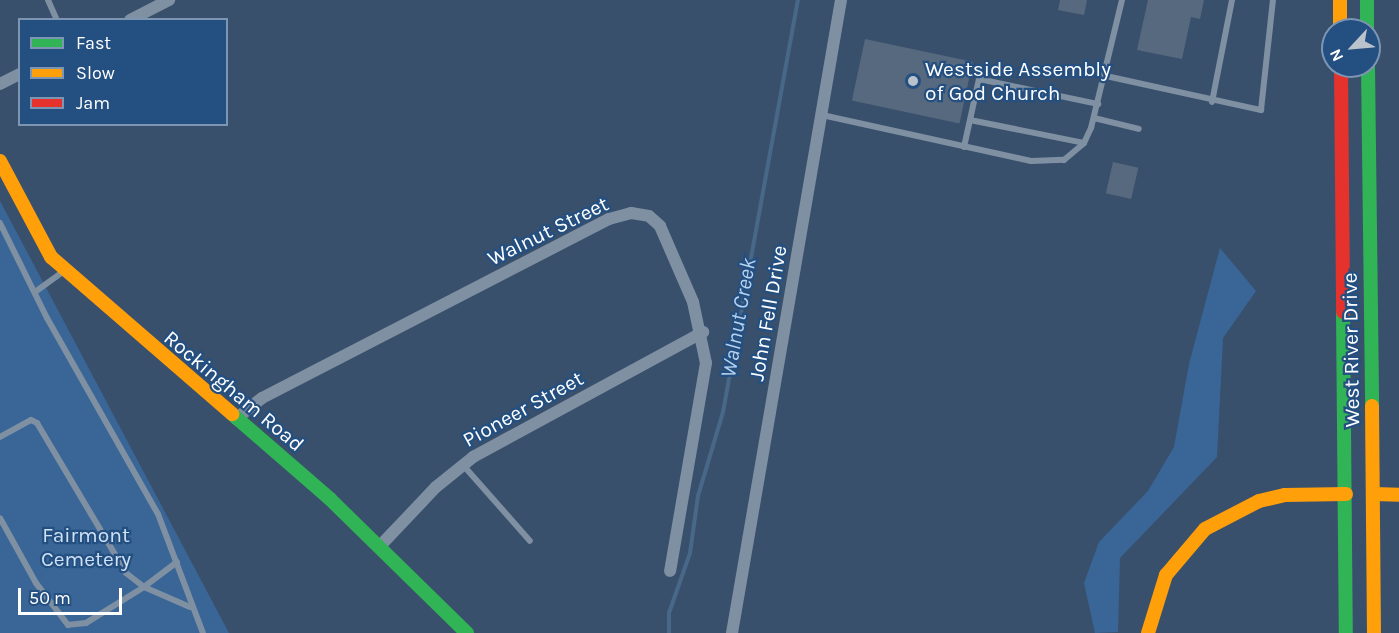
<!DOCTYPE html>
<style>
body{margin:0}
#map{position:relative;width:1399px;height:633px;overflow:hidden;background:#39506c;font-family:Karla,sans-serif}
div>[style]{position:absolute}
.green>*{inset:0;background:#396697}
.stream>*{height:4px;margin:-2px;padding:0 2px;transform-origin:2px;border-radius:2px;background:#48688a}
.building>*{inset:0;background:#57697f;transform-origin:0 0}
.lane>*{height:6px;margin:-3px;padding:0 3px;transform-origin:3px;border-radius:3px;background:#7f90a2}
.street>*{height:12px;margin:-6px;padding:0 6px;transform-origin:6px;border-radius:6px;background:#7f90a2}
.fast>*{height:14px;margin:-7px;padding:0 7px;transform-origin:7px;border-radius:7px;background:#30b455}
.slow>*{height:14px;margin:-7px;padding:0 7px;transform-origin:7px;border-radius:7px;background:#ff9f0a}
.jam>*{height:14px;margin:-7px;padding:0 7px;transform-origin:7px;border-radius:7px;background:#e5322d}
.dots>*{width:16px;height:16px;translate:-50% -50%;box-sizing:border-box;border:3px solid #244f81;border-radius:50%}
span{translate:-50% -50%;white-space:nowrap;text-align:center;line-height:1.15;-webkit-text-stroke:4.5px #244f81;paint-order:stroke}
.poi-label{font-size:21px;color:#fff}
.left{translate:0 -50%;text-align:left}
.street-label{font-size:21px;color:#fff}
.park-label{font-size:21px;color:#cfe1f5}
.water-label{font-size:22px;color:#b7d2ee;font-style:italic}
.legend{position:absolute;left:18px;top:18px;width:210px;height:108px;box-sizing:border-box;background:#244f81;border:2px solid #7c95b3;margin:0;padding:8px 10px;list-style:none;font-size:18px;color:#fff}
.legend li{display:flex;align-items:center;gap:12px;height:30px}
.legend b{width:30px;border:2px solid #7c95b3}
.north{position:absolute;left:1321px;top:18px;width:60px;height:60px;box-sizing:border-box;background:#244f81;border:2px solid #7c95b3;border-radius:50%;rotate:244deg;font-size:16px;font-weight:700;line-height:24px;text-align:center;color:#fff}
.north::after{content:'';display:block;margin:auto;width:21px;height:27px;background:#bac2cc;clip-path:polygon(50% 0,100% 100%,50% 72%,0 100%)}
.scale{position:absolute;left:18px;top:588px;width:104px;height:27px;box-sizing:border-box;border:3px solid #fff;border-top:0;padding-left:8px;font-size:18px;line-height:21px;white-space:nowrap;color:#fff;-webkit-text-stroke:4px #244f81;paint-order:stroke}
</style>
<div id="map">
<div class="green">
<i style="clip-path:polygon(0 201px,52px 299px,229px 633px,0 633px)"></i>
<i style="clip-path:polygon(1220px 248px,1256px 291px,1223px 338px,1217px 457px,1120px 558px,1118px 632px,1095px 633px,1084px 583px,1099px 542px,1148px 491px,1174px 447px,1189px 364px)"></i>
</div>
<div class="stream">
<i style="left:669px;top:633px;width:20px;rotate:-90deg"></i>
<i style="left:669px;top:613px;width:64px;rotate:-70.7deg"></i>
<i style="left:690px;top:553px;width:58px;rotate:-82deg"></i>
<i style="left:698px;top:496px;width:88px;rotate:-73.4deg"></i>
<i style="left:723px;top:412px;width:419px;rotate:-79.7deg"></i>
</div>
<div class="building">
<i style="clip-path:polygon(1060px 0,1087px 0,1084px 15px,1058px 10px)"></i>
<i style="clip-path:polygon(1148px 0,1204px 0,1200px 19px,1191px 17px,1182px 59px,1137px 50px)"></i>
<i style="left:865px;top:39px;width:110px;height:63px;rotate:12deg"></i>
<i style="left:1113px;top:162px;width:26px;height:32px;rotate:13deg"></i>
</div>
<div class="lane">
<i style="left:48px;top:0;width:22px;rotate:66deg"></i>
<i style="left:1106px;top:76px;width:159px;rotate:12.4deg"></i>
<i style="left:1261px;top:110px;width:111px;rotate:-83.8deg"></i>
<i style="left:1212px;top:102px;width:104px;rotate:-78.9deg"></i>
<i style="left:822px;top:115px;width:214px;rotate:12.4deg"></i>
<i style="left:1031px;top:161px;width:33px;rotate:-2deg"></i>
<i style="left:1064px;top:160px;width:26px;rotate:-40deg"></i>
<i style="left:1084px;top:143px;width:17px;rotate:-65deg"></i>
<i style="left:1091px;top:128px;width:132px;rotate:-76.4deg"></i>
<i style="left:1094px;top:118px;width:46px;rotate:13.7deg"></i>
<i style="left:970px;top:120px;width:116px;rotate:11.4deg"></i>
<i style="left:964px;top:147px;width:70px;rotate:-77.6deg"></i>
<i style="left:979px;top:79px;width:122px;rotate:11.9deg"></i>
<i style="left:0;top:223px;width:106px;rotate:63.7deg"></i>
<i style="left:47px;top:318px;width:225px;rotate:60.5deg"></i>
<i style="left:158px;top:514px;width:127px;rotate:69.3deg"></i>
<i style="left:35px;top:292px;width:36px;rotate:-36deg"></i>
<i style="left:0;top:437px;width:35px;rotate:-29deg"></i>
<i style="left:31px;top:420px;width:7px;rotate:27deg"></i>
<i style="left:37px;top:423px;width:174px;rotate:59.3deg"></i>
<i style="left:126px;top:573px;width:23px;rotate:38deg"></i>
<i style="left:144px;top:587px;width:68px;rotate:148.2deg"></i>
<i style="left:86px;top:623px;width:18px;rotate:174deg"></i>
<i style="left:68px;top:625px;width:53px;rotate:-127.3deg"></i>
<i style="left:36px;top:583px;width:74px;rotate:-119deg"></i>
<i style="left:463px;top:465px;width:101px;rotate:48.6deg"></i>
<i style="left:177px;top:562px;width:41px;rotate:142.9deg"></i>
<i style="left:144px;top:587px;width:50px;rotate:23.5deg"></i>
</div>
<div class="street">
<i style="left:130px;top:20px;width:44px;rotate:-27.1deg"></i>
<i style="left:0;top:84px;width:22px;rotate:-27deg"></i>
<i style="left:236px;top:419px;width:33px;rotate:-39deg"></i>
<i style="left:262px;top:398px;width:390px;rotate:-27.3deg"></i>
<i style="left:609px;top:219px;width:23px;rotate:-15deg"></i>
<i style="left:631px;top:213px;width:18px;rotate:9deg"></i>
<i style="left:649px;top:216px;width:15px;rotate:42deg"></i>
<i style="left:660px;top:226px;width:83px;rotate:66.5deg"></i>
<i style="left:693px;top:302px;width:62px;rotate:78deg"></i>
<i style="left:706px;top:363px;width:211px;rotate:99.8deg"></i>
<i style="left:380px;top:546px;width:81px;rotate:-46.5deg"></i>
<i style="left:436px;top:487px;width:48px;rotate:-39deg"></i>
<i style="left:473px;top:457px;width:262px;rotate:-28.5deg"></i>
<i style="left:732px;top:633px;width:642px;rotate:-80.23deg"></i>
</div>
<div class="fast">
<i style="left:1367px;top:0;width:30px;rotate:90deg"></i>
<i style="left:1368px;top:66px;width:340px;rotate:89.3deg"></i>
<i style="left:1343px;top:312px;width:321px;rotate:89.5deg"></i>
<i style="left:232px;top:414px;width:130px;rotate:40.9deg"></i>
<i style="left:330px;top:499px;width:192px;rotate:44.4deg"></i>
</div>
<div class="slow">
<i style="left:1340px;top:0;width:30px;rotate:90deg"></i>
<i style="left:0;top:161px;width:109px;rotate:62deg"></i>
<i style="left:51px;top:257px;width:240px;rotate:40.9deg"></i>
<i style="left:1372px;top:406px;width:227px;rotate:89.5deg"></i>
<i style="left:1374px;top:494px;width:25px;rotate:2deg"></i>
<i style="left:1148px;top:633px;width:61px;rotate:-72.8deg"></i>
<i style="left:1166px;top:575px;width:60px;rotate:-49.7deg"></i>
<i style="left:1205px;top:529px;width:61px;rotate:-27.4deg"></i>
<i style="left:1259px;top:501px;width:27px;rotate:-13deg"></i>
<i style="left:1285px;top:495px;width:61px;rotate:-0.9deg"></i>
</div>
<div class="jam">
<i style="left:1341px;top:66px;width:246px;rotate:89.5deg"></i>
</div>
<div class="dots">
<i style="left:913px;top:81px;background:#bac2cc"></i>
</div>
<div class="poi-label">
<span class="left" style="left:925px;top:81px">Westside Assembly<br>of God Church</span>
</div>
<div class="street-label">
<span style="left:548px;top:231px;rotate:-26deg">Walnut Street</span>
<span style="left:768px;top:313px;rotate:-80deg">John Fell Drive</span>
<span style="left:1351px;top:350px;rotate:-91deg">West River Drive</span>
<span style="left:234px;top:391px;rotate:40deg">Rockingham Road</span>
<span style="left:523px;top:409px;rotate:-29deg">Pioneer Street</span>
</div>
<div class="park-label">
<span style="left:86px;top:547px">Fairmont<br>Cemetery</span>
</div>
<div class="water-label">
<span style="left:739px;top:318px;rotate:-80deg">Walnut Creek</span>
</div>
<ul class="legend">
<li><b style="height:8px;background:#30b455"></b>Fast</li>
<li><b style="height:8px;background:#ff9f0a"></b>Slow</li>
<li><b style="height:8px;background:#e5322d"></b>Jam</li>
</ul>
<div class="north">N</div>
<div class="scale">50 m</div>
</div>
